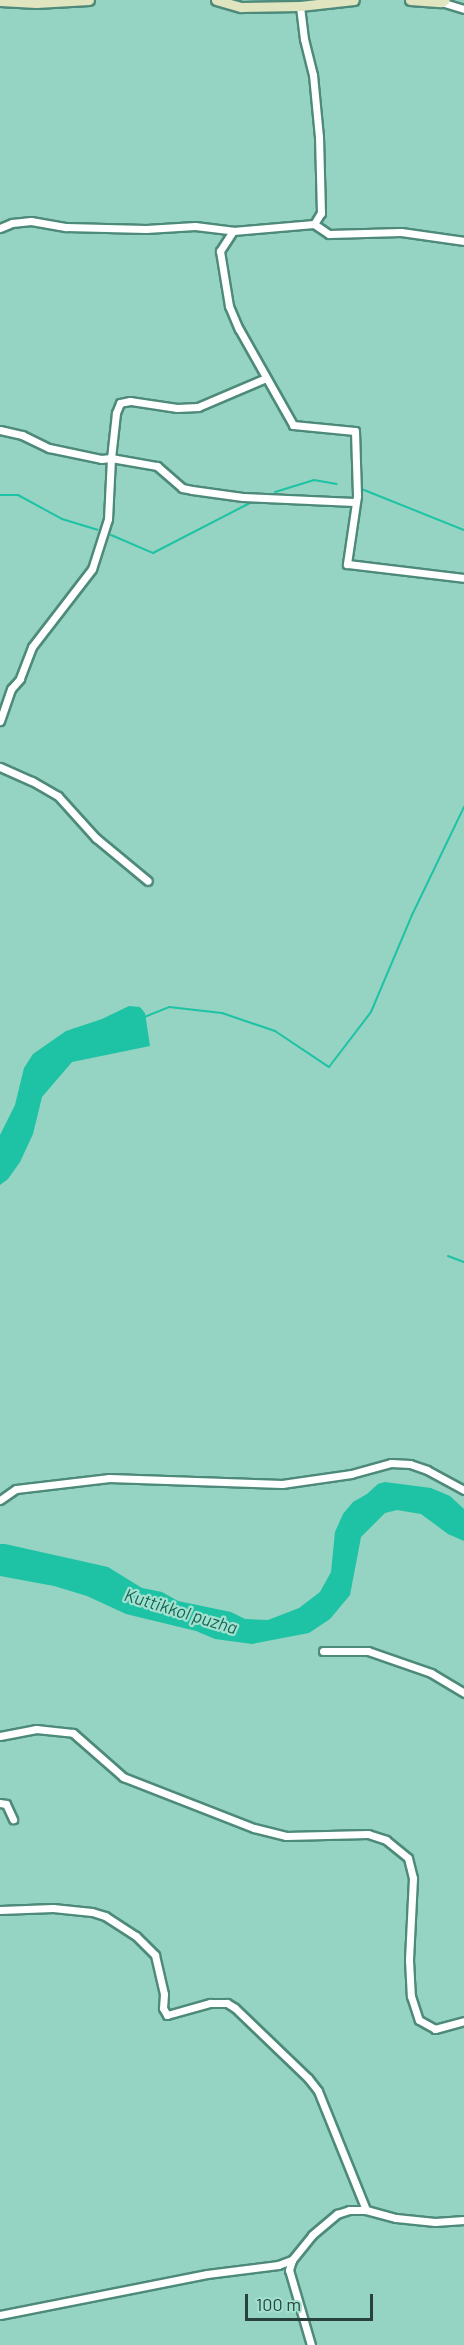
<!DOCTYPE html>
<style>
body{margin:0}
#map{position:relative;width:464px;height:2345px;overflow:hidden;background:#95d3c2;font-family:Barlow,sans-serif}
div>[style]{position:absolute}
.water>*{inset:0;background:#1dc3a4}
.stream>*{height:2px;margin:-1px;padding:0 1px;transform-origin:1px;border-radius:1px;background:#1dc3a4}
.roads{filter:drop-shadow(2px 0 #4d8a7a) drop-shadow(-2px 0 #4d8a7a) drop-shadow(0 2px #4d8a7a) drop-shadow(0 -2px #4d8a7a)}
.street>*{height:7px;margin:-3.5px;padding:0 3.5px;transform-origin:3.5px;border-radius:3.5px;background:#fff}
.secondary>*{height:9px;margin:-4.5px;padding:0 4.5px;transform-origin:4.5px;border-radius:4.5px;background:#e0e4bf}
span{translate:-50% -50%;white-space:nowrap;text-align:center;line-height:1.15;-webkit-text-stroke:4.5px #a2e1cf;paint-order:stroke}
.water-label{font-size:18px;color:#156554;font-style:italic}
.scale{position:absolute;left:245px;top:2294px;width:128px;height:27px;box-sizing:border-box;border:3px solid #28423b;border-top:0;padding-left:8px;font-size:18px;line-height:21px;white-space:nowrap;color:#28423b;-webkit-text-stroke:4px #a2e1cf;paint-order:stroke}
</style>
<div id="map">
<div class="water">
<i style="clip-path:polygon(129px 1006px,140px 1007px,145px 1013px,150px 1046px,72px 1062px,42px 1097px,33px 1134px,20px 1162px,8px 1179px,0 1185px,0 1135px,15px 1105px,24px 1068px,33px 1054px,66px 1031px,102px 1019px)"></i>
<i style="clip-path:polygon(385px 1482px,431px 1488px,450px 1496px,464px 1509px,464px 1541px,448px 1534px,421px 1514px,397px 1510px,385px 1513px,361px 1537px,350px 1595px,330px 1619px,309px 1633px,252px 1644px,215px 1639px,196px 1631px,126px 1614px,87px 1596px,54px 1586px,0 1576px,0 1544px,5px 1544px,108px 1567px,142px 1588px,162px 1592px,178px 1601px,231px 1612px,245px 1619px,268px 1620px,299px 1608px,320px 1592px,331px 1572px,335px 1532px,343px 1514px,353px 1502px,367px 1494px,378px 1484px)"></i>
</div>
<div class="stream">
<i style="left:359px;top:488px;width:113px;rotate:21.8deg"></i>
<i style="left:275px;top:492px;width:41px;rotate:-17.1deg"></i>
<i style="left:314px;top:480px;width:23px;rotate:10deg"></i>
<i style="left:0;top:495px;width:18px"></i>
<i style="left:18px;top:495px;width:50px;rotate:28.6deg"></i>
<i style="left:62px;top:519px;width:37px;rotate:17deg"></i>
<i style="left:111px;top:535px;width:46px;rotate:23.2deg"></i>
<i style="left:153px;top:553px;width:109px;rotate:-27.3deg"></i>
<i style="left:142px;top:1018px;width:29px;rotate:-22deg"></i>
<i style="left:169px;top:1007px;width:53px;rotate:6.5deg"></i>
<i style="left:222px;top:1013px;width:56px;rotate:18.8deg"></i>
<i style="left:275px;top:1031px;width:65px;rotate:33.7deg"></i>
<i style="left:329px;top:1067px;width:69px;rotate:-52.6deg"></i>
<i style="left:371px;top:1012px;width:105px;rotate:-67.1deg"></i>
<i style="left:412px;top:915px;width:120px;rotate:-64.3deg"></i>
<i style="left:448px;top:1256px;width:17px;rotate:21deg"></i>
</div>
<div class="roads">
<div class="street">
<i style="left:441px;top:2px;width:24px;rotate:17deg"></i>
<i style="left:314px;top:224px;width:18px;rotate:34deg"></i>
<i style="left:329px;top:234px;width:72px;rotate:-1.6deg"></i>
<i style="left:401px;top:232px;width:64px;rotate:8.1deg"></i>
<i style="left:0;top:228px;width:13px;rotate:-23deg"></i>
<i style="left:12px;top:223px;width:19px;rotate:-6deg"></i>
<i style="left:31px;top:221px;width:36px;rotate:10deg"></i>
<i style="left:66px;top:227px;width:80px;rotate:1.4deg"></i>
<i style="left:146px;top:229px;width:49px;rotate:-3.5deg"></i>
<i style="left:195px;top:226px;width:38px;rotate:7deg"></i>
<i style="left:233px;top:231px;width:81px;rotate:-4.9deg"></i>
<i style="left:314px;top:224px;width:13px;rotate:-58deg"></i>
<i style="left:321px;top:213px;width:76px;rotate:-91.5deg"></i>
<i style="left:319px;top:137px;width:62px;rotate:-95.5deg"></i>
<i style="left:313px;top:75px;width:37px;rotate:-104deg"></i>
<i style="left:304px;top:39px;width:33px;rotate:-97deg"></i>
<i style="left:233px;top:231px;width:24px;rotate:123deg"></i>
<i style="left:220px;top:251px;width:56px;rotate:80.7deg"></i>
<i style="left:229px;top:306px;width:25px;rotate:67deg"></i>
<i style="left:239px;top:329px;width:110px;rotate:60.6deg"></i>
<i style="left:293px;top:425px;width:62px;rotate:5.5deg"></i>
<i style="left:355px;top:431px;width:65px;rotate:88.2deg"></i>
<i style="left:357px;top:496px;width:69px;rotate:98.4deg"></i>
<i style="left:347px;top:564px;width:118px;rotate:6.8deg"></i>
<i style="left:266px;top:378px;width:74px;rotate:156.9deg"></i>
<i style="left:198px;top:407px;width:21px;rotate:177deg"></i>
<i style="left:177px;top:408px;width:48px;rotate:-171.5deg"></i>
<i style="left:130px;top:401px;width:10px;rotate:169deg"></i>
<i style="left:120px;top:403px;width:11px;rotate:112deg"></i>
<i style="left:116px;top:413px;width:45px;rotate:96.3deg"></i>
<i style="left:111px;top:458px;width:47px;rotate:9.9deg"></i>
<i style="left:157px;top:466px;width:33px;rotate:41deg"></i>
<i style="left:182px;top:488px;width:10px;rotate:11deg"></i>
<i style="left:192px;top:490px;width:51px;rotate:7.8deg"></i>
<i style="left:243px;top:497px;width:111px;rotate:2.6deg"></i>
<i style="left:0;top:430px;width:23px;rotate:13deg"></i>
<i style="left:22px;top:435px;width:30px;rotate:26deg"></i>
<i style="left:49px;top:448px;width:53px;rotate:11.9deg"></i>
<i style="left:101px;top:459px;width:10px;rotate:-6deg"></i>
<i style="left:111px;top:458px;width:61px;rotate:92.8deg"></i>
<i style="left:108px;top:519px;width:52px;rotate:107.7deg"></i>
<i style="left:92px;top:569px;width:98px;rotate:127.6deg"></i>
<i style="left:32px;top:647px;width:34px;rotate:111deg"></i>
<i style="left:20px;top:679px;width:13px;rotate:132deg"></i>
<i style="left:11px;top:689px;width:34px;rotate:109deg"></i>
<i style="left:0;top:767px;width:35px;rotate:24deg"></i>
<i style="left:32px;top:781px;width:30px;rotate:30deg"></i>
<i style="left:58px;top:796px;width:57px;rotate:47.9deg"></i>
<i style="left:96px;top:838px;width:67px;rotate:39.6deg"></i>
<i style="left:0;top:1500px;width:19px;rotate:-35deg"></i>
<i style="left:16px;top:1489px;width:94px;rotate:-6.7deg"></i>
<i style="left:109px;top:1478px;width:173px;rotate:2deg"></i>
<i style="left:282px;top:1484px;width:70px;rotate:-8.2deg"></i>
<i style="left:351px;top:1474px;width:41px;rotate:-15.4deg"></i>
<i style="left:391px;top:1463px;width:19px;rotate:3deg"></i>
<i style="left:410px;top:1464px;width:18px;rotate:19deg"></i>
<i style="left:427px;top:1470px;width:42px;rotate:28.4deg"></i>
<i style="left:323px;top:1651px;width:45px"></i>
<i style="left:368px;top:1651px;width:67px;rotate:19.2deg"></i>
<i style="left:431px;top:1673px;width:39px;rotate:31deg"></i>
<i style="left:0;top:1736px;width:37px;rotate:-11deg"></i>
<i style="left:36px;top:1729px;width:37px;rotate:6deg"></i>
<i style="left:73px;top:1733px;width:67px;rotate:41.3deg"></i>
<i style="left:123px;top:1777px;width:141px;rotate:21.3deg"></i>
<i style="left:254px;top:1828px;width:33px;rotate:14deg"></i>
<i style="left:286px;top:1836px;width:82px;rotate:-1.4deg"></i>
<i style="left:368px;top:1834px;width:19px;rotate:18deg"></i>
<i style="left:386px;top:1840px;width:28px;rotate:39deg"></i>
<i style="left:408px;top:1858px;width:21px;rotate:76deg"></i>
<i style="left:413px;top:1878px;width:82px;rotate:92.8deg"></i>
<i style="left:409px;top:1960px;width:36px;rotate:87deg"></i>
<i style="left:411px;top:1996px;width:25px;rotate:72deg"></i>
<i style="left:419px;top:2020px;width:18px;rotate:29deg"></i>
<i style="left:435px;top:2029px;width:30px;rotate:-15deg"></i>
<i style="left:0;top:1803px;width:6px;rotate:9deg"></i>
<i style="left:6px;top:1804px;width:17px;rotate:65deg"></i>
<i style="left:0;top:1910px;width:53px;rotate:-2.2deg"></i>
<i style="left:53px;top:1908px;width:39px;rotate:6deg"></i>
<i style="left:92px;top:1912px;width:14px;rotate:17deg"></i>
<i style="left:105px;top:1916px;width:37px;rotate:33deg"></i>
<i style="left:136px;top:1936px;width:27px;rotate:45deg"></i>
<i style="left:155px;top:1955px;width:40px;rotate:77deg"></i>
<i style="left:164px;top:1994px;width:14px;rotate:94deg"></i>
<i style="left:163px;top:2008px;width:8px;rotate:60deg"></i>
<i style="left:167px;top:2015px;width:45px;rotate:-15.6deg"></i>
<i style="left:210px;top:2003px;width:17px"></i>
<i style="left:227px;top:2003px;width:9px;rotate:32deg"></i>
<i style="left:235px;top:2008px;width:101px;rotate:43.8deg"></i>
<i style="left:308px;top:2078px;width:16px;rotate:52deg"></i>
<i style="left:318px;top:2091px;width:128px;rotate:68deg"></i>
<i style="left:0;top:2315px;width:211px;rotate:-11.2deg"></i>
<i style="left:207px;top:2274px;width:72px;rotate:-7.2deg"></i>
<i style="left:278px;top:2265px;width:15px;rotate:-20deg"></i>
<i style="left:311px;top:2345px;width:78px;rotate:-106.3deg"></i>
<i style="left:289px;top:2270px;width:10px;rotate:-73deg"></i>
<i style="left:292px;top:2260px;width:32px;rotate:-51deg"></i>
<i style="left:312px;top:2235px;width:33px;rotate:-40deg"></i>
<i style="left:337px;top:2214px;width:13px;rotate:-18deg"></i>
<i style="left:349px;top:2210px;width:17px"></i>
<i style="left:366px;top:2210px;width:31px;rotate:15deg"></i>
<i style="left:396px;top:2218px;width:39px;rotate:6deg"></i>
<i style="left:435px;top:2222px;width:29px;rotate:-4deg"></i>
</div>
<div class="secondary">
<i style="left:216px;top:0;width:26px;rotate:16deg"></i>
<i style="left:241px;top:7px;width:59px;rotate:-1deg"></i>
<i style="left:300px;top:6px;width:54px;rotate:-6.3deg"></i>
<i style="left:410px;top:0;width:31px;rotate:4deg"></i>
<i style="left:441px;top:2px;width:4px;rotate:-27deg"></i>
<i style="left:0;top:1px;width:36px;rotate:3deg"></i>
<i style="left:36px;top:3px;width:53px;rotate:-3.2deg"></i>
</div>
</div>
<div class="water-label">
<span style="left:181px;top:1611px;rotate:17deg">Kuttikkol puzha</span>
</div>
<div class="scale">100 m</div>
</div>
